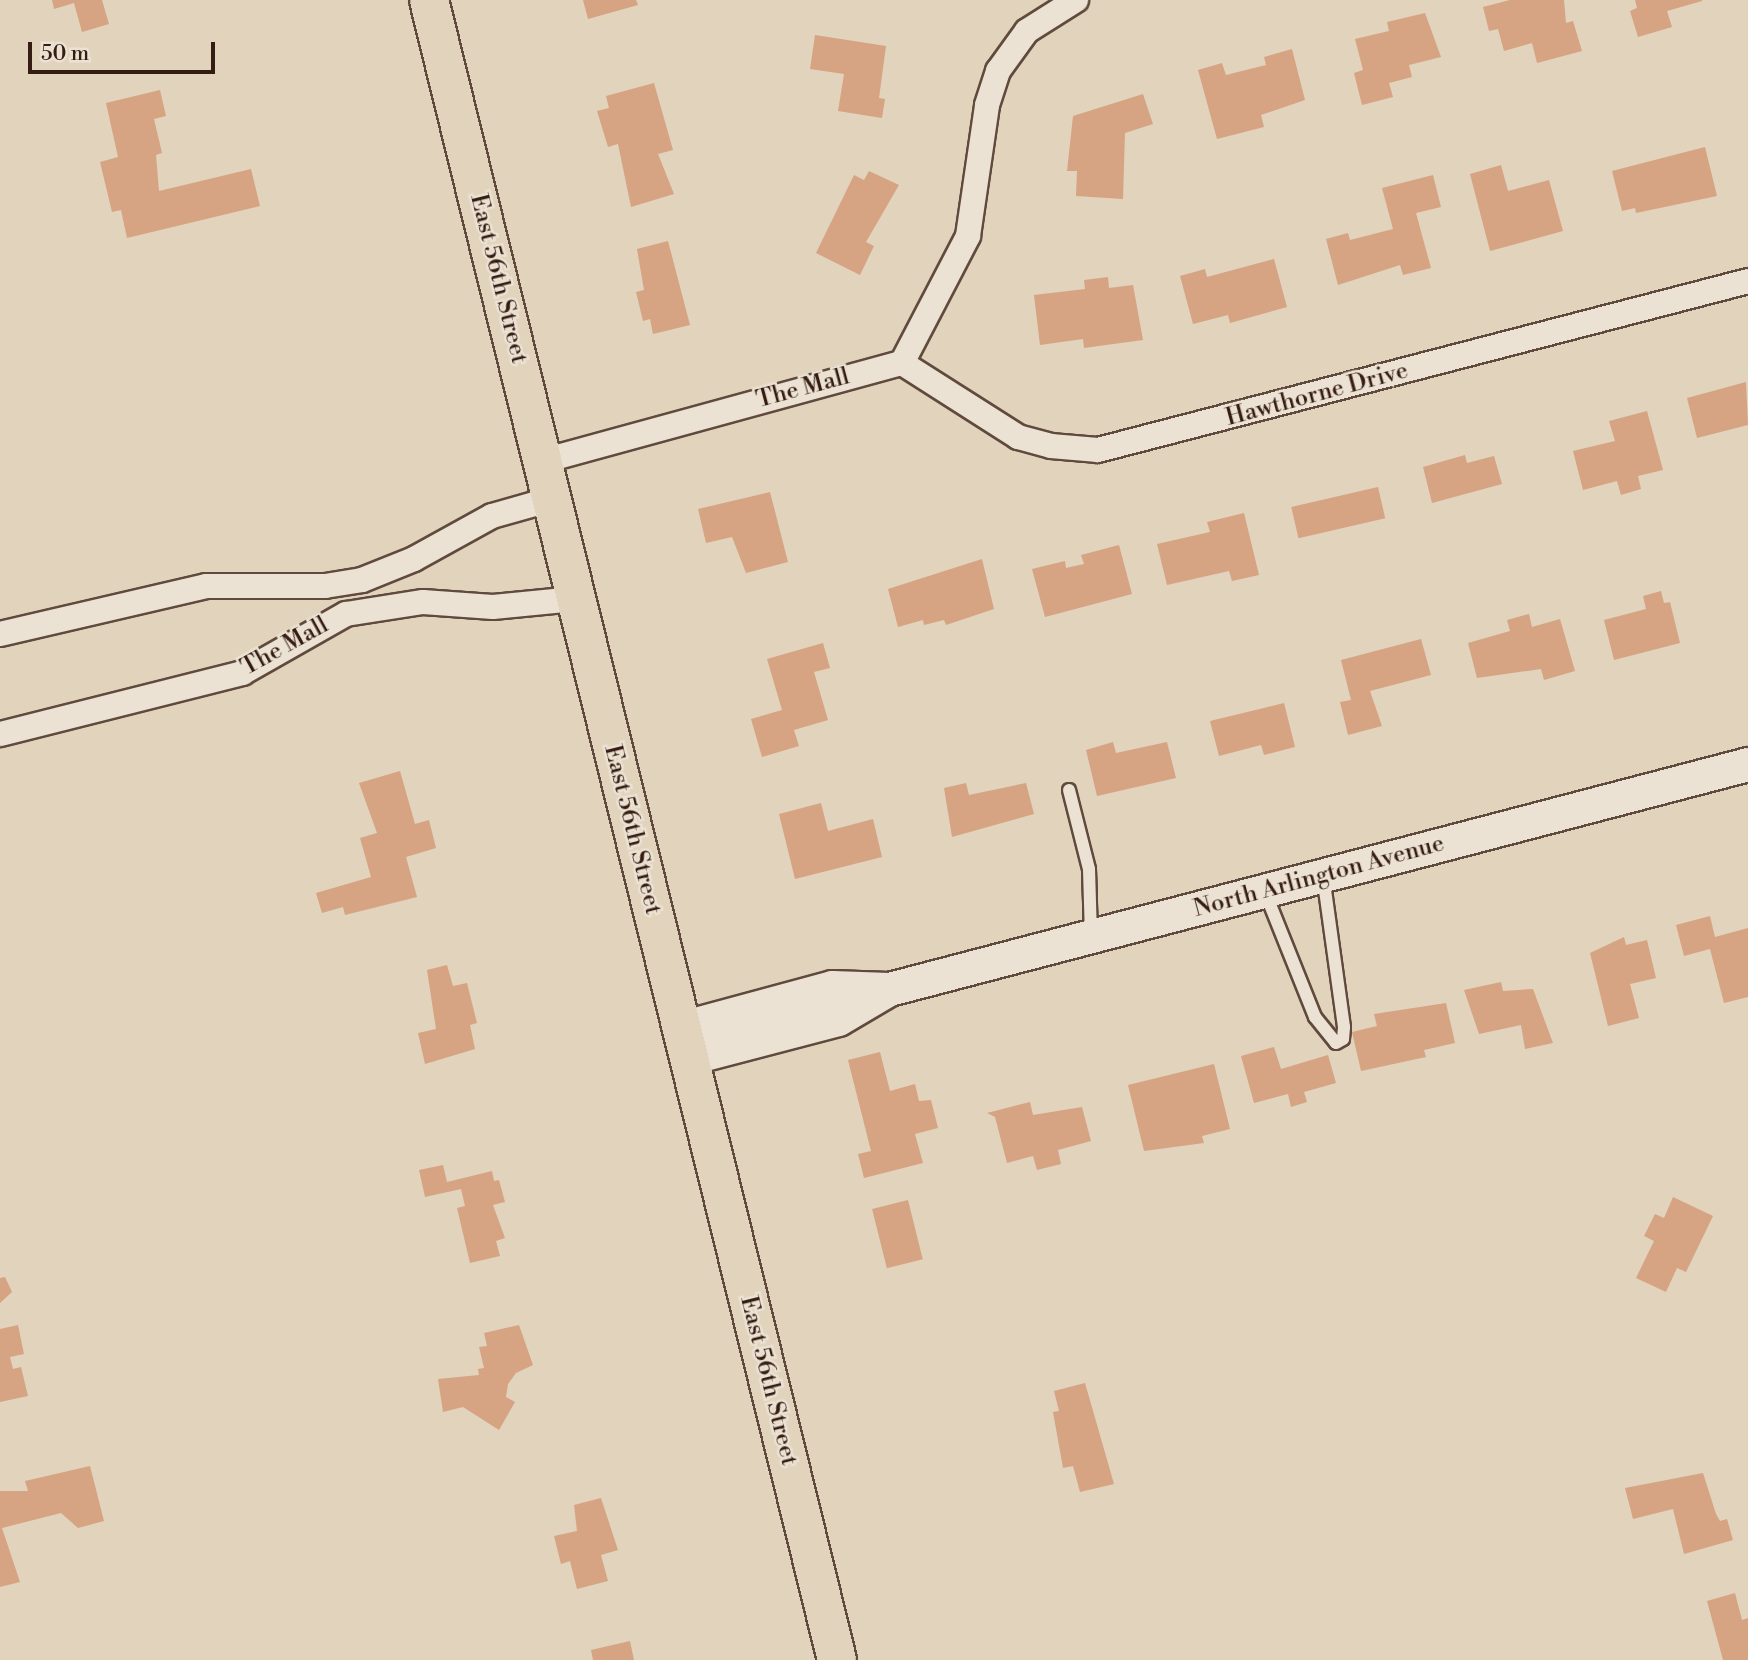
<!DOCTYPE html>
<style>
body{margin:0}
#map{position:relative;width:1748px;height:1660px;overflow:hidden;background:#e1d3bc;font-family:"Libre Bodoni",serif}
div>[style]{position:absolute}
.building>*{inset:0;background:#d6a383;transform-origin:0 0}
.roads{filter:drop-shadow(2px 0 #604a3d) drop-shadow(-2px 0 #604a3d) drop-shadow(0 2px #604a3d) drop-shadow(0 -2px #604a3d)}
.lane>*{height:12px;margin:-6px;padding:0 6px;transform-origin:6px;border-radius:6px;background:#ece2d3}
.street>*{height:24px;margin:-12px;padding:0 12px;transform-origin:12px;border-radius:12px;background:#ece2d3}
.secondary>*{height:33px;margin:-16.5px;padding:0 16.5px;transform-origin:16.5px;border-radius:16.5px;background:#ece2d3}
.primary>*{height:38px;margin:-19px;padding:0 19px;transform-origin:19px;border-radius:19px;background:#e1d3bc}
span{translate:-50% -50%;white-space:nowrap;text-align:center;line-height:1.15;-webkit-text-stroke:5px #ece2d3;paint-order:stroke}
.street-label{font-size:24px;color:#351d13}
.scale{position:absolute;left:28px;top:42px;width:187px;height:32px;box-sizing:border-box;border:4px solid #351d13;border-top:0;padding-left:9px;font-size:21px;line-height:24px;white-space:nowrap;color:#351d13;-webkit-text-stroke:5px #ece2d3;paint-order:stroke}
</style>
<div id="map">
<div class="building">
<i style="clip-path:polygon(52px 0,102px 0,109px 24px,82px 32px,74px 3px,54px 9px)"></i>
<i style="clip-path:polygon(583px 0,636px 0,638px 5px,588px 19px)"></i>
<i style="clip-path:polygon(1510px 0,1564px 0,1566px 23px,1573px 21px,1582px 51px,1537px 63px,1532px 43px,1504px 51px,1498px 29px,1489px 31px,1483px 7px)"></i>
<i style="clip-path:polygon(1635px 0,1702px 0,1702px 1px,1667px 11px,1672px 27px,1638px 37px,1630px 11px,1637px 8px)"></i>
<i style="clip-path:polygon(1425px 13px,1441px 57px,1409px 65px,1412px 77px,1389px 83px,1393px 97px,1362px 105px,1354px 73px,1363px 70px,1355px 39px,1389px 31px,1387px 22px)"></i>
<i style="clip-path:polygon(815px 35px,886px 46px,879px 98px,885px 99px,882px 118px,838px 111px,844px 74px,810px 69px)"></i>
<i style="clip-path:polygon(1292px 49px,1305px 100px,1261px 115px,1264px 127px,1217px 139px,1198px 70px,1222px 63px,1226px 75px,1266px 65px,1264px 57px)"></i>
<i style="clip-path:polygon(654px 83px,673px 150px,658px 154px,674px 194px,631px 207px,618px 144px,608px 147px,597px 111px,609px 108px,606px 96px)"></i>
<i style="clip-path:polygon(160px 90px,166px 116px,154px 119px,162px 153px,156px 155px,159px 191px,251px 169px,260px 206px,127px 238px,121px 210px,112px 212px,100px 162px,118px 157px,106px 103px)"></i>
<i style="clip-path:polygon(1143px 94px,1153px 124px,1125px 133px,1123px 199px,1076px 196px,1077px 171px,1067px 171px,1073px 116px)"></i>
<i style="clip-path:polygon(1705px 147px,1717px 196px,1636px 213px,1635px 208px,1622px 211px,1612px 171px)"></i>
<i style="clip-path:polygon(1501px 165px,1508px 191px,1549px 180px,1563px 231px,1490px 251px,1470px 174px)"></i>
<i style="clip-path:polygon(869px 171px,899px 185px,866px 242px,874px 246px,860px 275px,816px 253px,854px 175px,864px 180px)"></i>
<i style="clip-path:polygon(1433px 175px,1441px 207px,1416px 213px,1431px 268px,1403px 275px,1400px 265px,1338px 285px,1326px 239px,1348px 233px,1350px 240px,1393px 229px,1382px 188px)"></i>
<i style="clip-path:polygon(668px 241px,690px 325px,653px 334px,650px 319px,643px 321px,636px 292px,644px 290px,637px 249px)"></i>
<i style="clip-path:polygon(1274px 259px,1287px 307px,1230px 323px,1228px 315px,1193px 324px,1180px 276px,1205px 269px,1207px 277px)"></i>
<i style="clip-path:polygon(1108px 277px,1109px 288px,1133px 285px,1143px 340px,1084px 348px,1083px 339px,1040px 345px,1034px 295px,1085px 289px,1084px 280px)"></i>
<i style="clip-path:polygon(1746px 382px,1748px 425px,1697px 438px,1687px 398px)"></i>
<i style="clip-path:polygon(1647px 411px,1663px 470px,1638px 476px,1641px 489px,1621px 495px,1617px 481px,1583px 490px,1573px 451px,1615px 441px,1609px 421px)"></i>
<i style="clip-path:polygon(1465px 455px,1467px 463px,1494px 456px,1502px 484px,1432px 503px,1423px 467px)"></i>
<i style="left:1378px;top:487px;width:32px;height:89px;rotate:77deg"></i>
<i style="clip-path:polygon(770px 492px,788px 562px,746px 573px,732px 537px,706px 543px,698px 509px)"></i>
<i style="clip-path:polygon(1244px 513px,1259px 575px,1232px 581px,1229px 571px,1167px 585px,1157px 544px,1210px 532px,1207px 522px)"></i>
<i style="clip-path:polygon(1119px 545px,1132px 594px,1045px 617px,1032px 569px,1065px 561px,1066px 568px,1084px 564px,1081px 555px)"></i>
<i style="clip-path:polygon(982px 559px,994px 609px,946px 625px,944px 620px,924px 625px,923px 620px,898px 627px,888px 589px)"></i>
<i style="clip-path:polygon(1661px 591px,1664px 603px,1670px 602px,1680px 643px,1614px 660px,1604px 620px,1646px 609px,1643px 596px)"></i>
<i style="clip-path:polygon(1529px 614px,1532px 627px,1560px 619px,1575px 671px,1544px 680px,1541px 669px,1477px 678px,1468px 643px,1510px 631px,1507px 620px)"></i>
<i style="clip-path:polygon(1421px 639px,1431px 675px,1370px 691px,1382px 726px,1348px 735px,1340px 702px,1351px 700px,1341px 660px)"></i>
<i style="clip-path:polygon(823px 643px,830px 668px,814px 672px,828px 720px,794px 730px,799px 746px,762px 757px,751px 719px,782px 710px,767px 659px)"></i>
<i style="clip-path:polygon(1284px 703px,1295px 747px,1264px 755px,1261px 745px,1219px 756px,1210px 721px)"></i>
<i style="clip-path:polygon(1113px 742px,1116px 753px,1167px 742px,1176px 778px,1097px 796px,1086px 750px)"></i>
<i style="clip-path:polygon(400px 771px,415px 824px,429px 820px,436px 848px,406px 857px,417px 897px,345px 915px,343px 907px,322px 913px,316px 893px,371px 877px,360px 838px,377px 833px,359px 783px)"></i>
<i style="clip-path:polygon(966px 783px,969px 795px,1026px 783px,1034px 814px,952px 837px,944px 788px)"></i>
<i style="clip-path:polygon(821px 803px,828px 831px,873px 819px,882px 857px,795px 879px,779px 814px)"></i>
<i style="clip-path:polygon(1710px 916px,1715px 937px,1748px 928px,1748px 997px,1724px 1003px,1710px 949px,1684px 956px,1676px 925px)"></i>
<i style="clip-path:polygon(1624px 937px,1626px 945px,1647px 940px,1656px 978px,1630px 984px,1639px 1018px,1608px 1026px,1590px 953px)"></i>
<i style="clip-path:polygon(447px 965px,453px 986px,467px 983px,477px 1023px,470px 1025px,475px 1049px,425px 1064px,418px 1033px,436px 1029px,427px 970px)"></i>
<i style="clip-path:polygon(1501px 982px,1503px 991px,1533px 989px,1553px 1043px,1525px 1049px,1521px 1025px,1479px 1034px,1464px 990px)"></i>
<i style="clip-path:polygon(1446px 1003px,1455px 1043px,1424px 1050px,1426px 1057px,1361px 1071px,1352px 1032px,1377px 1026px,1374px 1014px)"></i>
<i style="clip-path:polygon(1274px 1047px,1281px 1069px,1328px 1055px,1336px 1083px,1304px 1092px,1307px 1102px,1291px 1107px,1288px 1094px,1254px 1103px,1241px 1056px)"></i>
<i style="clip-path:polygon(880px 1052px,890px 1091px,915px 1084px,919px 1101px,931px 1100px,938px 1128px,915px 1134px,923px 1163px,864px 1178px,858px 1154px,871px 1151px,848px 1060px)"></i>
<i style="clip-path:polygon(1214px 1064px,1230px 1129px,1202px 1136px,1204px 1143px,1144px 1151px,1128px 1085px)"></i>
<i style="clip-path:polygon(1030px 1102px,1033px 1115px,1082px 1107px,1091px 1141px,1058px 1150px,1061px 1164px,1037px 1170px,1033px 1156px,1007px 1163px,995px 1117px,987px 1113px)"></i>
<i style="clip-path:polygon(443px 1165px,447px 1182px,492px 1171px,494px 1181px,499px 1180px,505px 1202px,493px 1205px,505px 1238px,496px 1241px,500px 1256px,470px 1263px,457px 1208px,465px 1206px,461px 1189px,425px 1197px,419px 1170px)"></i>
<i style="clip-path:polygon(1673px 1197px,1713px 1216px,1686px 1272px,1677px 1268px,1666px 1292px,1636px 1278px,1654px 1241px,1644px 1236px,1655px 1214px,1664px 1218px)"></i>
<i style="left:908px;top:1200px;width:61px;height:37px;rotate:76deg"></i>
<i style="clip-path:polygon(5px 1277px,12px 1292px,0 1303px,0 1278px)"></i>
<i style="clip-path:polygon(18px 1325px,24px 1354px,10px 1357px,13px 1369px,21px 1367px,28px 1396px,0 1402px,0 1329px)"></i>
<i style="clip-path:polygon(519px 1325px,533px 1365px,516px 1373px,508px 1384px,506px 1397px,515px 1402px,499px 1430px,463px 1407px,443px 1412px,438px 1379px,479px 1375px,478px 1369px,484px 1368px,479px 1347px,487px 1346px,484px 1333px)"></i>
<i style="clip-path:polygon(1085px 1383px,1114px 1484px,1080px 1492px,1073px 1466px,1063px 1468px,1053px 1412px,1059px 1411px,1054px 1391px)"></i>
<i style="clip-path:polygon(90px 1466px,104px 1521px,78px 1528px,61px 1513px,2px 1528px,20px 1582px,0 1587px,0 1491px,28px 1491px,25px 1481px)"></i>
<i style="clip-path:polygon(1703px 1473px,1716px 1514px,1720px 1521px,1727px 1519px,1733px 1540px,1684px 1554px,1673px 1509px,1633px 1519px,1625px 1488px)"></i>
<i style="clip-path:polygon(601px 1498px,618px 1550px,601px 1555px,608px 1581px,577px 1589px,570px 1561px,561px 1564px,554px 1536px,577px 1531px,574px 1505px)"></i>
<i style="clip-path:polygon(1735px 1593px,1742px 1620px,1748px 1618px,1748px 1660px,1723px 1660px,1707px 1601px)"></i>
<i style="clip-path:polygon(630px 1641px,634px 1660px,593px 1660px,591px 1650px)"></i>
</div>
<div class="roads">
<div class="lane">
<i style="left:1069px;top:790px;width:81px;rotate:75.8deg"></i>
<i style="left:1089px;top:869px;width:67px;rotate:88.3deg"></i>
<i style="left:1265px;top:892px;width:135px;rotate:68.2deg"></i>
<i style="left:1315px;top:1017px;width:33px;rotate:51deg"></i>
<i style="left:1336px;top:1043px;width:8px;rotate:-30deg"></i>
<i style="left:1343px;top:1039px;width:12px;rotate:-85deg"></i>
<i style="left:1344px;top:1027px;width:152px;rotate:-97.9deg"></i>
</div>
<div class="street">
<i style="left:902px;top:363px;width:138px;rotate:32.5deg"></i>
<i style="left:1018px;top:437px;width:34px;rotate:15deg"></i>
<i style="left:1051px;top:446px;width:47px;rotate:4.9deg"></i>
<i style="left:1098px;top:450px;width:672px;rotate:-14.57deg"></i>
<i style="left:902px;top:363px;width:143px;rotate:-62.5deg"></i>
<i style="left:968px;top:236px;width:132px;rotate:-81.7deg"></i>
<i style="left:987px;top:105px;width:36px;rotate:-72deg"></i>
<i style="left:998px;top:71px;width:49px;rotate:-54.1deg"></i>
<i style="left:1027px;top:31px;width:58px;rotate:-32.3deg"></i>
<i style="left:543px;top:461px;width:372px;rotate:-15.3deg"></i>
<i style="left:0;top:634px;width:212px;rotate:-13.1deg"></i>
<i style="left:206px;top:586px;width:119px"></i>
<i style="left:325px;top:586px;width:37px;rotate:-9deg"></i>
<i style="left:362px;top:580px;width:56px;rotate:-22deg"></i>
<i style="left:414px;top:559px;width:89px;rotate:-28.9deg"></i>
<i style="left:492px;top:516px;width:62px;rotate:-15.8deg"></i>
<i style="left:0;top:734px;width:250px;rotate:-14.1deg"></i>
<i style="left:242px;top:673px;width:120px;rotate:-29.6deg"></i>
<i style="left:346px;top:614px;width:78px;rotate:-8.9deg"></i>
<i style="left:423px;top:602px;width:70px;rotate:4.1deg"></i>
<i style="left:493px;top:607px;width:82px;rotate:-5.6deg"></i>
</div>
<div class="secondary">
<i style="left:681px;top:1028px;width:156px;rotate:-15.2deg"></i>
<i style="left:832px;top:987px;width:57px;rotate:2deg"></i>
<i style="left:689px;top:1058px;width:154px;rotate:-14.7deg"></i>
<i style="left:838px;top:1019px;width:59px;rotate:-30.5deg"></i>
<i style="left:889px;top:989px;width:888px;rotate:-14.68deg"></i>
</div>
<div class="primary">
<i style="left:429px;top:0;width:1709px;rotate:76.19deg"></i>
</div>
</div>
<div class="street-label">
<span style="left:498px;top:279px;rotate:76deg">East 56th Street</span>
<span style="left:803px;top:389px;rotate:-15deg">The Mall</span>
<span style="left:1317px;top:395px;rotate:-15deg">Hawthorne Drive</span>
<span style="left:285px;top:647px;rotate:-29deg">The Mall</span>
<span style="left:632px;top:830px;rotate:76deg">East 56th Street</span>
<span style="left:1319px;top:877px;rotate:-15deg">North Arlington Avenue</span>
<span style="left:768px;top:1381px;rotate:76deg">East 56th Street</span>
</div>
<div class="scale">50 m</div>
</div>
